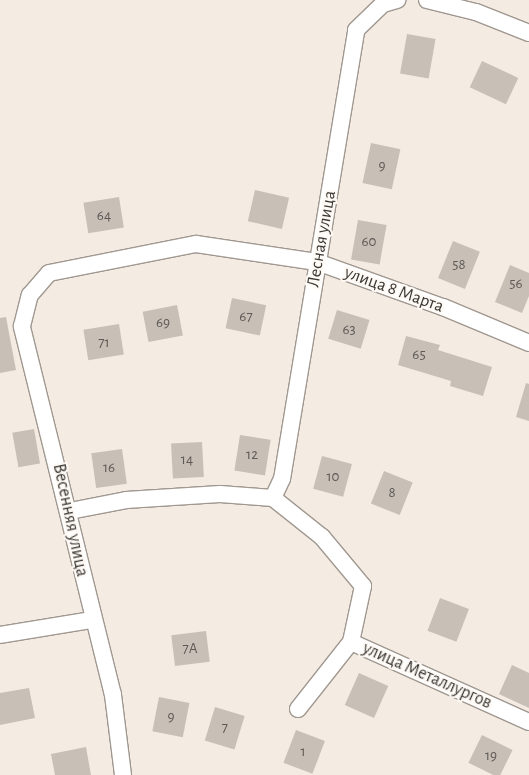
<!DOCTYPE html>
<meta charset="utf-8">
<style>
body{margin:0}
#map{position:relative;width:529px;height:775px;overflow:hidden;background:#f4ebe2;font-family:"Alegreya Sans",sans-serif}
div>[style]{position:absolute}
.building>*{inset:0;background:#c8c0b7;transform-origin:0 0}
.roads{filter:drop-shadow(1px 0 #a09890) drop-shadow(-1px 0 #a09890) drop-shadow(0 1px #a09890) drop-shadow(0 -1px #a09890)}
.street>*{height:16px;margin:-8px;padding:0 8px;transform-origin:8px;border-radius:8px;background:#fff}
span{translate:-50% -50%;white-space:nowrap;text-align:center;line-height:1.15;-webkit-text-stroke:4px #fef9f4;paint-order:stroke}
.number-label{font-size:15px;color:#5e5955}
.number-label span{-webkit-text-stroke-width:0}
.street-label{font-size:18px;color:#3a3734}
</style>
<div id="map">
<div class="building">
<i style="left:407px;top:34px;width:29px;height:40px;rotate:10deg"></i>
<i style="left:482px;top:61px;width:40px;height:29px;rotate:25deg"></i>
<i style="left:371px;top:143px;width:30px;height:41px;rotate:12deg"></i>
<i style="left:255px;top:190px;width:35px;height:32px;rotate:13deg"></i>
<i style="left:119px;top:197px;width:31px;height:36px;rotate:81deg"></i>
<i style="left:358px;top:220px;width:29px;height:40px;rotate:10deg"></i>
<i style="left:453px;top:241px;width:29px;height:40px;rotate:22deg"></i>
<i style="clip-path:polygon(510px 265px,529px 273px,529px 296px,522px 313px,495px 302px)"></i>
<i style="left:232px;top:298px;width:35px;height:31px;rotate:12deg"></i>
<i style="left:177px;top:305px;width:31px;height:35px;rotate:79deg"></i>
<i style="left:337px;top:310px;width:34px;height:30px;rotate:17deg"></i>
<i style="clip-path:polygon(6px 317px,16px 370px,0 373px,0 318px)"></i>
<i style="left:119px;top:324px;width:31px;height:36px;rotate:81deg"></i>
<i style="clip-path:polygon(406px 336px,440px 345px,438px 350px,492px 367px,483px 396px,450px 386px,451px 381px,398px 365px)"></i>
<i style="clip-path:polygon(526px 383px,529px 384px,529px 421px,516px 417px)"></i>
<i style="left:34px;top:429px;width:35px;height:22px;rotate:80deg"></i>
<i style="left:240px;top:435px;width:31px;height:36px;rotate:9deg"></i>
<i style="left:202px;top:442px;width:35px;height:31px;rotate:87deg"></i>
<i style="left:122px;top:449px;width:35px;height:31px;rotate:82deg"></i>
<i style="left:322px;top:456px;width:31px;height:34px;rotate:15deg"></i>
<i style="left:384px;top:471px;width:31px;height:35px;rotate:22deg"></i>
<i style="left:440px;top:598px;width:31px;height:35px;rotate:21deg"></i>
<i style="left:206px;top:631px;width:31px;height:35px;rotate:83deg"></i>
<i style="clip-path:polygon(512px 665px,529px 673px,529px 708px,499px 694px)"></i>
<i style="left:359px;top:673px;width:32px;height:35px;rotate:24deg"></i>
<i style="clip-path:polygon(29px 688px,35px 718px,0 725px,0 693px)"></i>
<i style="left:159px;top:697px;width:31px;height:35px;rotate:11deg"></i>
<i style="left:215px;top:707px;width:31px;height:35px;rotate:17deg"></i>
<i style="left:296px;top:730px;width:31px;height:35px;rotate:21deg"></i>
<i style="left:482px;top:735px;width:34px;height:31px;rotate:26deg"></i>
<i style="clip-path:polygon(86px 747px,91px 775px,55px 775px,51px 754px)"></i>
</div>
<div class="roads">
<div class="street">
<i style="left:427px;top:0;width:50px;rotate:13.8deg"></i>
<i style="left:476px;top:12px;width:57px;rotate:21.6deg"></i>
<i style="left:273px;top:498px;width:21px;rotate:-65deg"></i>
<i style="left:282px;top:479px;width:455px;rotate:-80.6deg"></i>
<i style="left:356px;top:30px;width:37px;rotate:-44deg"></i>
<i style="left:383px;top:4px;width:15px;rotate:-16deg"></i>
<i style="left:70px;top:511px;width:57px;rotate:-11.1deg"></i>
<i style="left:126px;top:500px;width:94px;rotate:-3.7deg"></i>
<i style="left:220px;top:494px;width:53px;rotate:4.3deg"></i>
<i style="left:273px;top:498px;width:63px;rotate:38.5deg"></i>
<i style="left:322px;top:537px;width:64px;rotate:50.1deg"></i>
<i style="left:363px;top:586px;width:57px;rotate:102.1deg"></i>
<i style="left:351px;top:642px;width:195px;rotate:24.2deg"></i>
<i style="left:0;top:635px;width:93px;rotate:-9.3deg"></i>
<i style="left:298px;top:709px;width:85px;rotate:-51.7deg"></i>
<i style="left:123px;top:775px;width:81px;rotate:-97.1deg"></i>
<i style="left:113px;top:695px;width:380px;rotate:-103.9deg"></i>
<i style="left:22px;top:326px;width:32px;rotate:-76deg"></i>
<i style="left:30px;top:295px;width:29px;rotate:-49deg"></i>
<i style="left:49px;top:273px;width:150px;rotate:-11.2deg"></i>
<i style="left:196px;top:244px;width:122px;rotate:8.5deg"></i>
<i style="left:317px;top:262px;width:134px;rotate:19.7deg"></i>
<i style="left:443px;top:307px;width:93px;rotate:22.7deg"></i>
</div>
</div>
<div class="number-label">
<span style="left:382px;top:166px">9</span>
<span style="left:104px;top:216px">64</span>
<span style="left:369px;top:242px">60</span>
<span style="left:459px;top:265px">58</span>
<span style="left:516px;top:284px">56</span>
<span style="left:246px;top:317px">67</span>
<span style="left:163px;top:323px">69</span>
<span style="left:349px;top:330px">63</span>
<span style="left:104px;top:343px">71</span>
<span style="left:419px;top:355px">65</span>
<span style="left:252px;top:455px">12</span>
<span style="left:187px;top:460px">14</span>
<span style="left:109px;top:468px">16</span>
<span style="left:333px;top:477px">10</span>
<span style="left:392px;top:493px">8</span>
<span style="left:190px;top:649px">7А</span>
<span style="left:171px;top:717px">9</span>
<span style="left:225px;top:728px">7</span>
<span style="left:303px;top:752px">1</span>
<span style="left:491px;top:756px">19</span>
</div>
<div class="street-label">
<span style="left:322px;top:239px;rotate:-80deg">Лесная улица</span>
<span style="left:394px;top:290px;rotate:20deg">улица 8 Марта</span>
<span style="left:70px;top:520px;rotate:78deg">Весенняя улица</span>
<span style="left:427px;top:676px;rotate:24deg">улица Металлургов</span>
</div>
</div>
